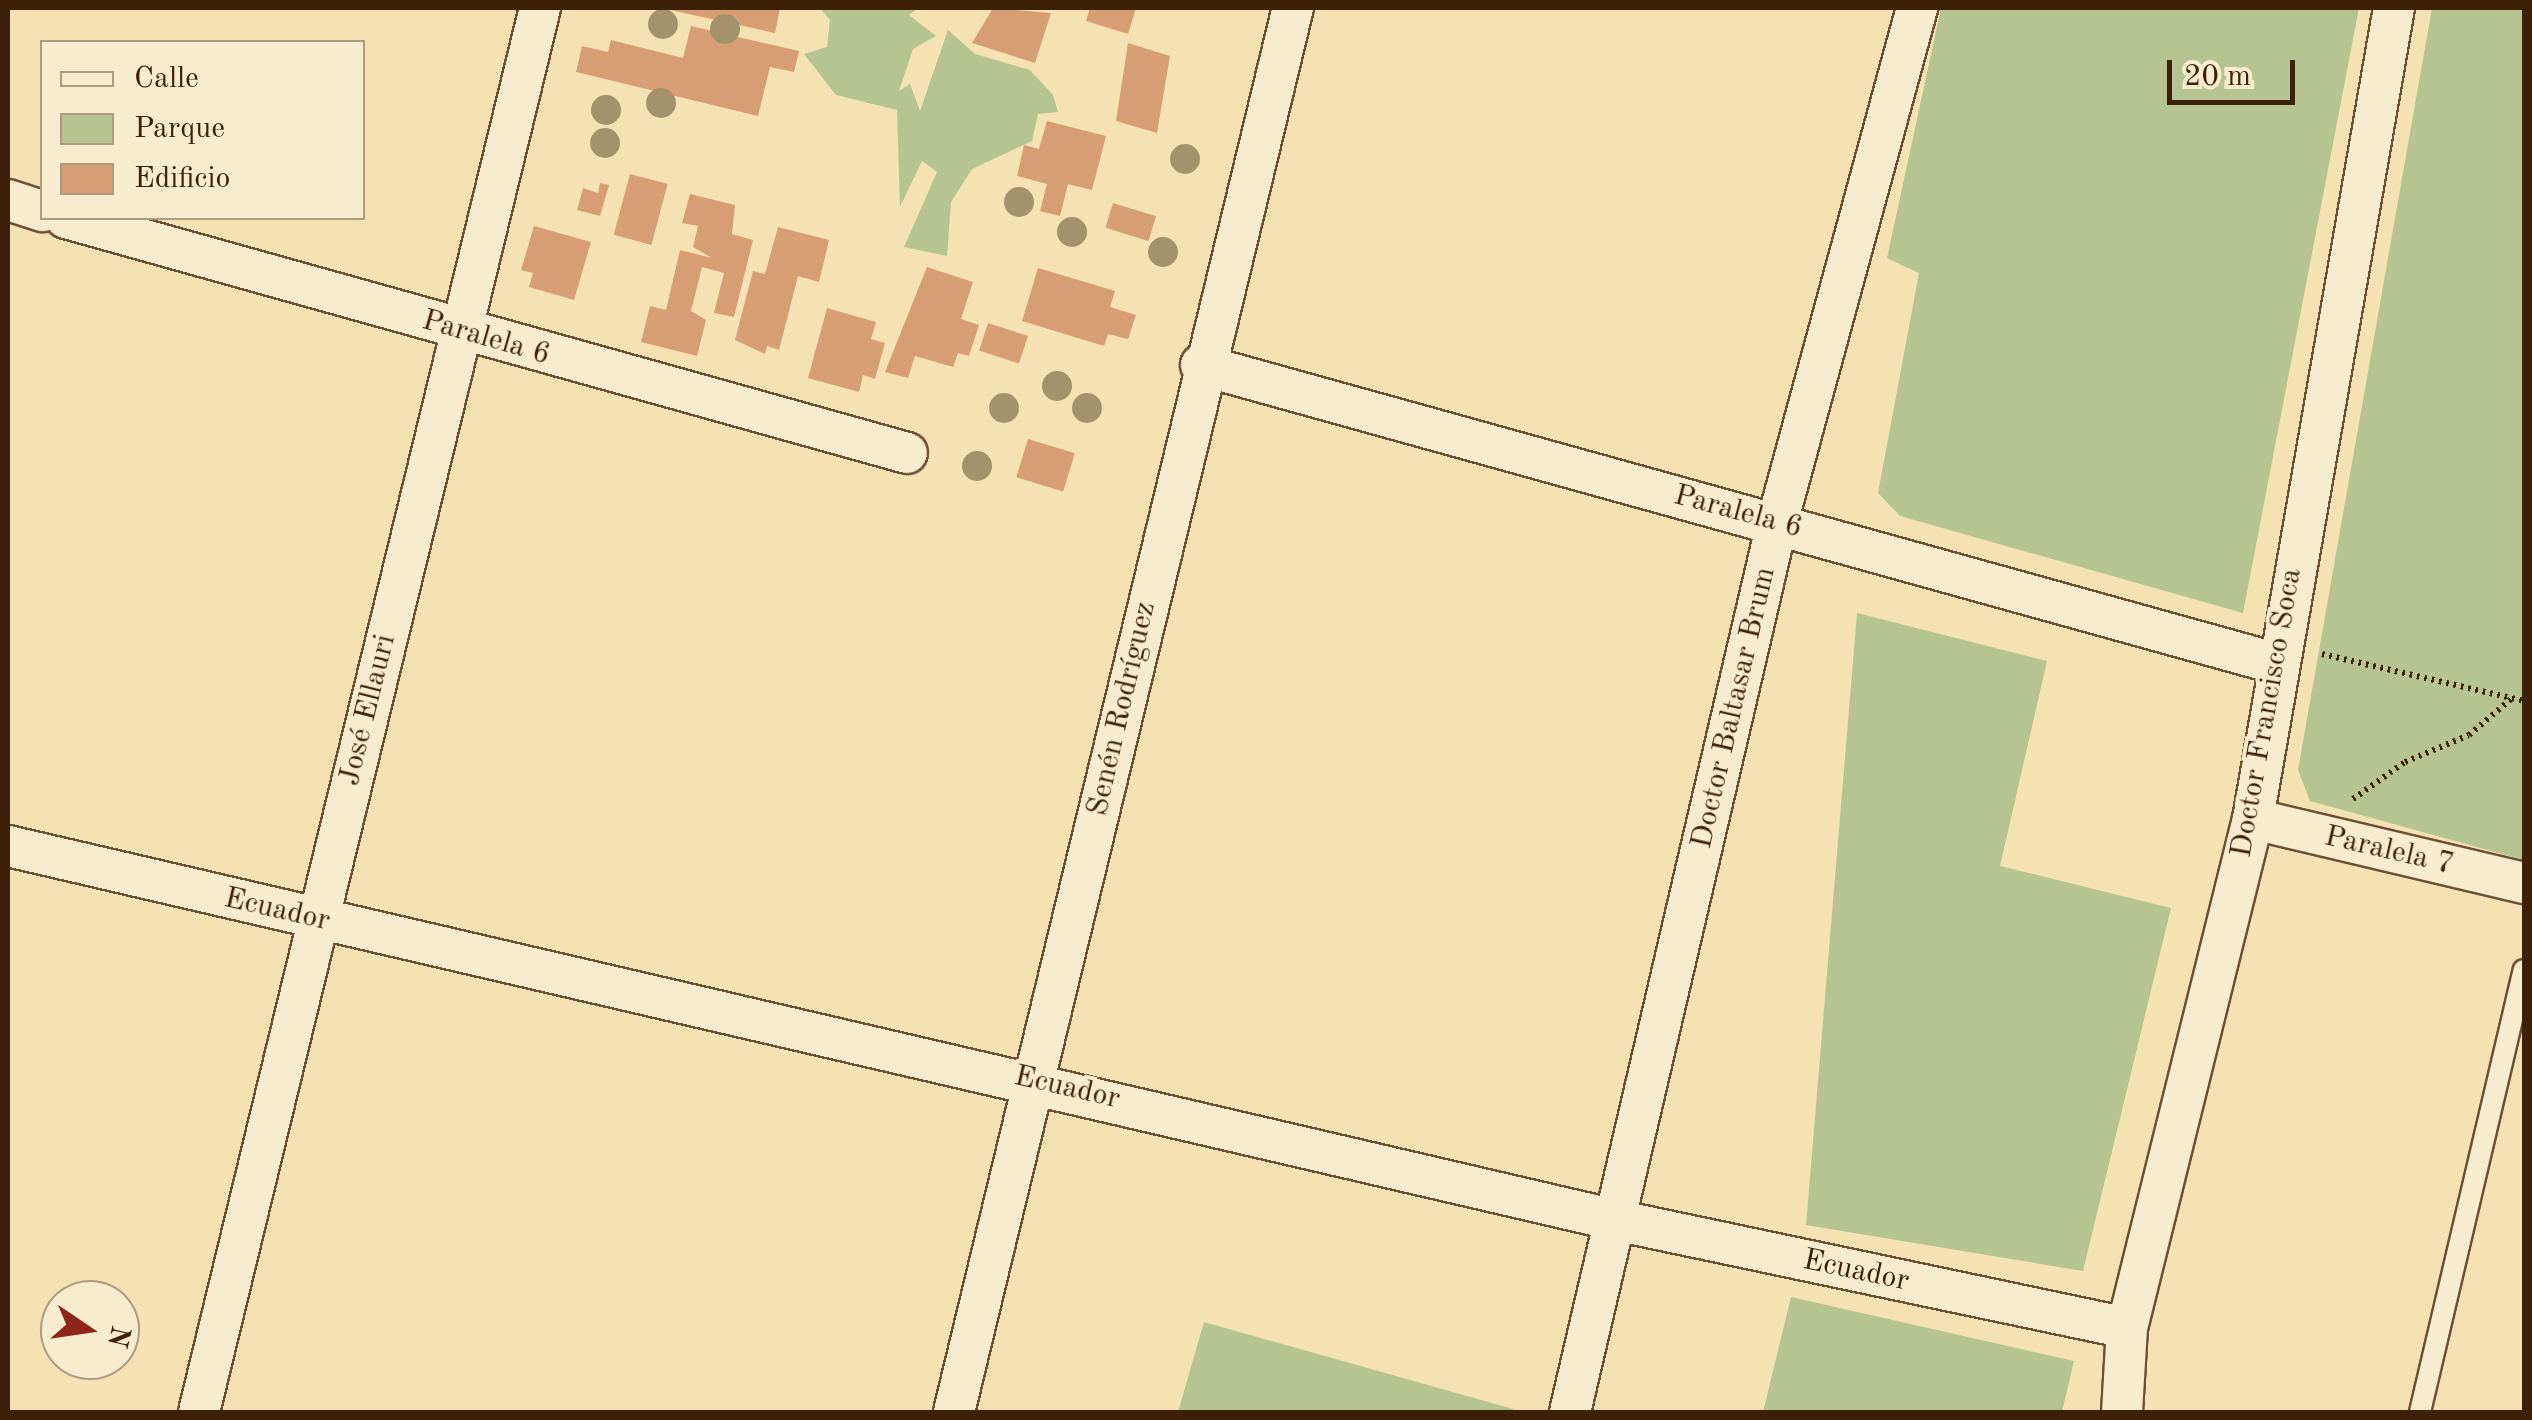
<!DOCTYPE html>
<meta charset="utf-8">
<style>
body{margin:0}
#map{position:relative;width:2532px;height:1420px;overflow:hidden;background:#f4e2b4;font-family:"Old Standard TT",serif}
div>[style]{position:absolute}
.green>*{inset:0;background:#b5c491}
.building>*{inset:0;background:#d79e73;transform-origin:0 0}
.path>*{height:6px;margin-top:-3px;transform-origin:0;background:repeating-linear-gradient(90deg,#3d2008 0 2.5px,transparent 0 7.5px)}
.roads{filter:drop-shadow(2px 0 #6b5033) drop-shadow(-2px 0 #6b5033) drop-shadow(0 2px #6b5033) drop-shadow(0 -2px #6b5033)}
.service>*{height:20px;margin:-10px;padding:0 10px;transform-origin:10px;border-radius:10px;background:#f8ecce}
.minor>*{height:40px;margin:-20px;padding:0 20px;transform-origin:20px;border-radius:20px;background:#f8ecce}
.trees>*{width:30px;height:30px;margin:-15px;border-radius:50%;background:#a3926c}
span{translate:-50% -50%;white-space:nowrap;text-align:center;line-height:1.15;-webkit-text-stroke:8px #f8ecce;paint-order:stroke}
.street-label{font-size:30px;color:#3d2008}
.frame{position:absolute;inset:0;border:10px solid #3d2008;pointer-events:none}
.legend{position:absolute;left:40px;top:40px;width:325px;height:180px;box-sizing:border-box;background:#f8ecce;border:2px solid #ad9a7f;margin:0;padding:12px 18px;list-style:none;font-size:30px;color:#3d2008}
.legend li{display:flex;align-items:center;gap:20px;height:50px}
.legend b{width:50px;border:2px solid #ad9a7f}
.north{position:absolute;left:40px;top:1280px;width:100px;height:100px;box-sizing:border-box;background:#f8ecce;border:2px solid #ad9a7f;border-radius:50%;rotate:103deg;font-size:28px;font-weight:700;line-height:40px;text-align:center;color:#3d2008}
.north::after{content:'';display:block;margin:auto;width:35px;height:45px;background:#8f2418;clip-path:polygon(50% 0,100% 100%,50% 72%,0 100%)}
.scale{position:absolute;left:2167px;top:60px;width:128px;height:45px;box-sizing:border-box;border:5px solid #3d2008;border-top:0;padding-left:12px;font-size:30px;line-height:35px;white-space:nowrap;color:#3d2008;-webkit-text-stroke:8px #f8ecce;paint-order:stroke}
</style>
<div id="map">
<div class="green">
<i style="clip-path:polygon(820px 8px,918px 8px,909px 15px,936px 36px,913px 49px,899px 91px,910px 84px,920px 111px,948px 30px,975px 54px,1030px 70px,1053px 95px,1058px 112px,1038px 114px,1032px 141px,972px 169px,951px 202px,947px 256px,904px 247px,937px 172px,922px 161px,900px 207px,897px 110px,836px 95px,804px 54px,827px 47px,830px 20px)"></i>
<i style="clip-path:polygon(1941px 8px,2359px 8px,2243px 613px,1900px 516px,1878px 493px,1919px 273px,1887px 258px)"></i>
<i style="clip-path:polygon(2432px 8px,2524px 8px,2524px 860px,2310px 801px,2298px 770px)"></i>
<i style="clip-path:polygon(1857px 613px,2047px 661px,2000px 866px,2171px 908px,2083px 1271px,1806px 1225px)"></i>
<i style="clip-path:polygon(1791px 1297px,2074px 1361px,2062px 1412px,1763px 1412px)"></i>
<i style="clip-path:polygon(1204px 1322px,1513px 1409px,1512px 1412px,1178px 1412px)"></i>
</div>
<div class="building">
<i style="clip-path:polygon(661px 8px,780px 8px,775px 33px)"></i>
<i style="clip-path:polygon(993px 8px,1051px 13px,1035px 63px,972px 43px)"></i>
<i style="clip-path:polygon(1090px 8px,1136px 8px,1128px 34px,1086px 21px)"></i>
<i style="clip-path:polygon(691px 26px,799px 51px,794px 72px,770px 67px,758px 116px,576px 72px,582px 46px,608px 52px,611px 40px,683px 58px)"></i>
<i style="clip-path:polygon(1128px 43px,1170px 56px,1157px 133px,1116px 121px)"></i>
<i style="clip-path:polygon(1047px 121px,1106px 136px,1092px 190px,1068px 184px,1060px 216px,1040px 211px,1047px 184px,1017px 176px,1024px 145px,1039px 149px)"></i>
<i style="left:630px;top:174px;width:39px;height:63px;rotate:15deg"></i>
<i style="clip-path:polygon(600px 183px,609px 185px,600px 216px,577px 210px,583px 188px,598px 193px)"></i>
<i style="clip-path:polygon(690px 194px,735px 205px,732px 234px,753px 240px,734px 317px,714px 313px,724px 273px,702px 267px,691px 311px,706px 320px,697px 356px,641px 342px,650px 306px,666px 310px,680px 250px,712px 258px,693px 247px,698px 226px,682px 223px)"></i>
<i style="left:1113px;top:203px;width:45px;height:26px;rotate:17deg"></i>
<i style="clip-path:polygon(534px 226px,591px 242px,574px 300px,529px 287px,533px 273px,521px 270px)"></i>
<i style="clip-path:polygon(778px 227px,829px 240px,819px 282px,798px 276px,779px 350px,767px 346px,765px 354px,735px 340px,753px 271px,765px 274px)"></i>
<i style="clip-path:polygon(927px 267px,973px 282px,961px 319px,979px 325px,969px 356px,958px 353px,953px 367px,915px 356px,908px 378px,885px 372px)"></i>
<i style="clip-path:polygon(1038px 268px,1115px 291px,1110px 307px,1136px 315px,1128px 339px,1108px 334px,1104px 346px,1022px 321px)"></i>
<i style="clip-path:polygon(827px 308px,876px 322px,871px 339px,885px 343px,875px 379px,863px 375px,859px 392px,808px 378px)"></i>
<i style="left:988px;top:323px;width:42px;height:29px;rotate:18deg"></i>
<i style="left:1028px;top:439px;width:49px;height:40px;rotate:17deg"></i>
</div>
<div class="path">
<i style="left:2322px;top:654px;width:207px;rotate:13.1deg"></i>
<i style="left:2353px;top:799px;width:64px;rotate:-35.4deg"></i>
<i style="left:2405px;top:762px;width:69px;rotate:-22.9deg"></i>
<i style="left:2469px;top:735px;width:55px;rotate:-40.6deg"></i>
</div>
<div class="roads">
<div class="service">
<i style="left:2420px;top:1412px;width:454px;rotate:-76.8deg"></i>
</div>
<div class="minor">
<i style="left:8px;top:200px;width:36px;rotate:18deg"></i>
<i style="left:66px;top:218px;width:873px;rotate:15.61deg"></i>
<i style="left:1201px;top:365px;width:1115px;rotate:15.51deg"></i>
<i style="left:2253px;top:819px;width:278px;rotate:13.3deg"></i>
<i style="left:8px;top:846px;width:1650px;rotate:13.1deg"></i>
<i style="left:1615px;top:1220px;width:523px;rotate:11.91deg"></i>
<i style="left:199px;top:1412px;width:1445px;rotate:-76.35deg"></i>
<i style="left:954px;top:1412px;width:1444px;rotate:-76.43deg"></i>
<i style="left:1570px;top:1412px;width:913px;rotate:-76.89deg"></i>
<i style="left:1777px;top:523px;width:534px;rotate:-74.79deg"></i>
<i style="left:2122px;top:1412px;width:84px;rotate:-86.6deg"></i>
<i style="left:2127px;top:1328px;width:524px;rotate:-76.1deg"></i>
<i style="left:2253px;top:819px;width:823px;rotate:-80.14deg"></i>
</div>
</div>
<div class="trees">
<i style="left:663px;top:24px"></i>
<i style="left:725px;top:29px"></i>
<i style="left:661px;top:103px"></i>
<i style="left:606px;top:110px"></i>
<i style="left:605px;top:143px"></i>
<i style="left:1185px;top:159px"></i>
<i style="left:1019px;top:202px"></i>
<i style="left:1072px;top:232px"></i>
<i style="left:1163px;top:252px"></i>
<i style="left:1057px;top:386px"></i>
<i style="left:1004px;top:408px"></i>
<i style="left:1087px;top:408px"></i>
<i style="left:977px;top:466px"></i>
</div>
<div class="street-label">
<span style="left:486px;top:338px;rotate:16deg">Paralela 6</span>
<span style="left:1738px;top:512px;rotate:15deg">Paralela 6</span>
<span style="left:1734px;top:708px;rotate:-77deg">Doctor Baltasar Brum</span>
<span style="left:1122px;top:709px;rotate:-77deg">Senén Rodríguez</span>
<span style="left:368px;top:710px;rotate:-76deg">José Ellauri</span>
<span style="left:2267px;top:713px;rotate:-80deg">Doctor Francisco Soca</span>
<span style="left:2389px;top:851px;rotate:13deg">Paralela 7</span>
<span style="left:277px;top:910px;rotate:13deg">Ecuador</span>
<span style="left:1067px;top:1088px;rotate:13deg">Ecuador</span>
<span style="left:1856px;top:1271px;rotate:12deg">Ecuador</span>
</div>
<div class="frame"></div>
<ul class="legend">
<li><b style="height:12px;background:#f8ecce"></b>Calle</li>
<li><b style="height:28px;background:#b5c491"></b>Parque</li>
<li><b style="height:28px;background:#d79e73"></b>Edificio</li>
</ul>
<div class="north">N</div>
<div class="scale">20 m</div>
</div>
